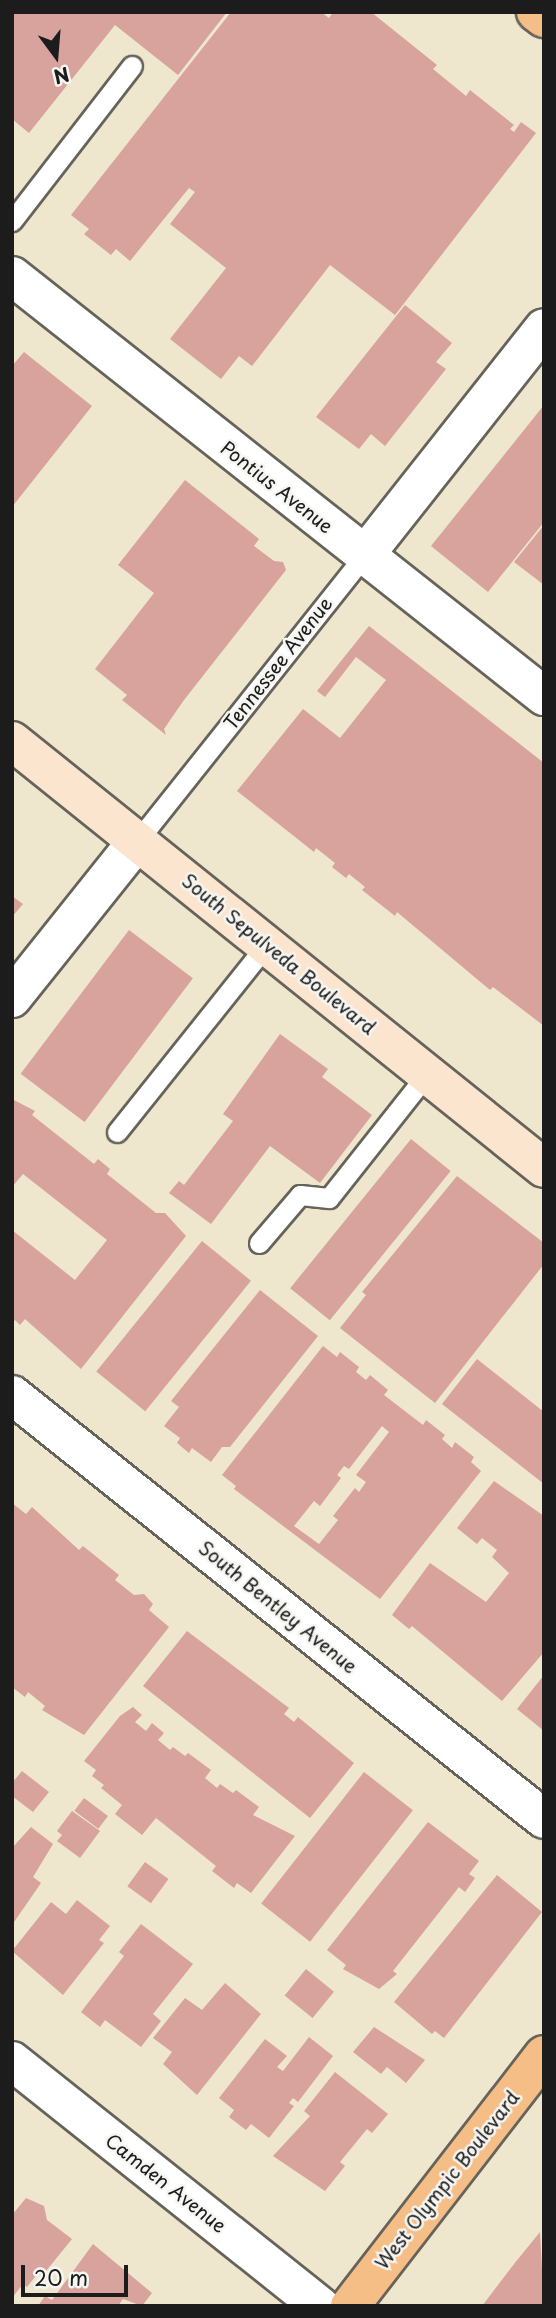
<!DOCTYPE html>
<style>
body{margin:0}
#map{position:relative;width:556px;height:2318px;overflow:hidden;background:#efe6ce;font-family:"Playpen Sans",sans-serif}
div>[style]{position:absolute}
.building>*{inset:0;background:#d7a39c;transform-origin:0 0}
.roads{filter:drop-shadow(2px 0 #66635a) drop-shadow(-2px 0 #66635a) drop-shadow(0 2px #66635a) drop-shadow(0 -2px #66635a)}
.lane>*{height:19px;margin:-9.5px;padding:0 9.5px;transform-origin:9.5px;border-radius:9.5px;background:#fff}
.street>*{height:38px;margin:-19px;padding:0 19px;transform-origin:19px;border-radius:19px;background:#fff}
.secondary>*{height:38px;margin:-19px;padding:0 19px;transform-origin:19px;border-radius:19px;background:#fbe5cf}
.primary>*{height:38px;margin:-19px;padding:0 19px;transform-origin:19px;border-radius:19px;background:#f6be87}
span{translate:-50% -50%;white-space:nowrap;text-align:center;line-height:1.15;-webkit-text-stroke:5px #f6f6f2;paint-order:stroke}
.street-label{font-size:19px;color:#1c1c1c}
.frame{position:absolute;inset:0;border:14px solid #1c1c1c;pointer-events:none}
.north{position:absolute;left:21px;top:21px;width:70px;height:70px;-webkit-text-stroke:5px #f6f6f2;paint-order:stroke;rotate:164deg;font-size:19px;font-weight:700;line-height:28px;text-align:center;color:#1c1c1c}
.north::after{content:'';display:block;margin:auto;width:24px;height:32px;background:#1c1c1c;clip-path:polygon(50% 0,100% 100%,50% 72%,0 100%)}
.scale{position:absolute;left:21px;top:2265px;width:107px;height:32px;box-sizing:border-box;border:4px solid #1c1c1c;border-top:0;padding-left:9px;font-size:21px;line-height:24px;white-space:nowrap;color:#1c1c1c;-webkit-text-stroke:5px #f6f6f2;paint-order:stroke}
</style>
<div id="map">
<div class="building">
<i style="clip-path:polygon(12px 12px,227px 12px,178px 75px,115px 25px,29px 133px,12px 119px)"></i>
<i style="clip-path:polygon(231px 12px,321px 12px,329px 18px,333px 12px,371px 12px,437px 65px,433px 69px,466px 96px,470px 90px,514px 125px,510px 129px,514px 132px,521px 122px,536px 133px,395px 315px,330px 265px,252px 366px,239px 356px,221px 379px,170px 339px,226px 268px,170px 224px,195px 192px,189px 188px,130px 261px,116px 249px,111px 255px,84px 234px,89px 229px,71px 215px)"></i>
<i style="clip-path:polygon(405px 305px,452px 343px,436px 362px,446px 369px,385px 446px,371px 434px,359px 449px,316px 417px)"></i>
<i style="clip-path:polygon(24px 352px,92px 406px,12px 507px,12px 366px)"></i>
<i style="clip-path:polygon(544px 405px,544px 522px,488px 592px,431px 546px)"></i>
<i style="clip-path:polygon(185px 480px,259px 539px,254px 546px,274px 561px,283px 562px,286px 570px,184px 700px,164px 729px,166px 735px,122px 700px,127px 695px,95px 669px,154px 593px,118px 565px)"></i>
<i style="clip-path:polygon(544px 525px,544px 585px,514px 562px)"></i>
<i style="clip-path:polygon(369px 626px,544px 763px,544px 1026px,493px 987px,490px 990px,397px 912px,395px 916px,362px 890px,365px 887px,349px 874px,346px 878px,332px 867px,335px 863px,316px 848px,314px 852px,237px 791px,303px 709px,340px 738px,386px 680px,356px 657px,325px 697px,317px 691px)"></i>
<i style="clip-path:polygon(12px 896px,23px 904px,12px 917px)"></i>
<i style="left:129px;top:930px;width:80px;height:180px;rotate:37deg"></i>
<i style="clip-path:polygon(280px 1034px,328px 1069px,322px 1077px,372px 1115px,320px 1183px,270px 1146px,211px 1224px,169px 1193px,179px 1181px,184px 1185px,233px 1121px,223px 1114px)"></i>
<i style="clip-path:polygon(12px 1099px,35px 1111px,32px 1115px,94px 1164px,98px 1159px,110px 1169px,107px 1174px,156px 1213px,165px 1213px,186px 1236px,81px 1369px,25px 1319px,20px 1325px,15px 1320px,12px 1324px,12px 1230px,75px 1280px,107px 1240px,23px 1174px,12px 1187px)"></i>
<i style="left:411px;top:1139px;width:51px;height:192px;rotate:39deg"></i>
<i style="clip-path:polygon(457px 1176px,544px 1243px,544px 1264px,435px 1403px,340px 1328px,366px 1295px,362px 1292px)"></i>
<i style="left:202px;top:1241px;width:63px;height:168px;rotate:39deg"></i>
<i style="clip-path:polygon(260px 1290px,318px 1336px,230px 1447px,222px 1447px,211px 1462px,192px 1448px,189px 1453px,177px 1443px,180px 1438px,164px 1426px,179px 1407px,171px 1401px)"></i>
<i style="clip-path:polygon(evenodd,323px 1346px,337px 1357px,340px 1352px,359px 1367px,356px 1372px,366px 1380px,370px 1375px,388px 1390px,384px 1395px,423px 1425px,426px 1420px,445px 1435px,442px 1439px,452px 1448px,455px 1442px,474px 1457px,471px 1462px,481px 1471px,380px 1599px,234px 1489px,236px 1486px,222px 1475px,323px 1346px,382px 1426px,389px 1432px,356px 1475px,366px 1482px,359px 1492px,355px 1488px,333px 1516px,338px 1520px,319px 1544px,294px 1526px,314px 1501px,320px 1506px,341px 1478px,337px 1475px,344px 1466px,349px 1469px,382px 1426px)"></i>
<i style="clip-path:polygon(477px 1359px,544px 1412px,544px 1484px,442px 1404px)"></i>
<i style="clip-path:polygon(494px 1481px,544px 1516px,544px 1652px,502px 1701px,412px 1626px,409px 1629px,392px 1615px,430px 1563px,486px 1602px,509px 1573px,492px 1557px,497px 1550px,482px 1538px,477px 1544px,457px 1528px)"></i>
<i style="clip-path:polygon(12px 1503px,26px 1514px,32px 1507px,79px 1550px,83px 1546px,119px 1575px,115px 1580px,134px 1595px,144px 1594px,153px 1604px,149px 1610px,169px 1627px,84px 1735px,42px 1710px,45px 1706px,28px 1692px,25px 1697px,12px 1687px)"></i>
<i style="clip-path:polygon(187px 1631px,289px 1708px,284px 1714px,294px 1722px,298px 1717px,354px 1763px,310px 1818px,143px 1686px)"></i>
<i style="clip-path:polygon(544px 1675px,544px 1731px,517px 1709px)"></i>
<i style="clip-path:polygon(133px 1707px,142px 1715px,135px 1722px,146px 1731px,152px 1723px,164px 1733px,158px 1740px,170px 1750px,173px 1747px,185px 1756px,188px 1753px,211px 1770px,205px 1778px,217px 1788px,220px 1784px,233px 1793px,236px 1790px,259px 1807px,253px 1815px,295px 1836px,251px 1893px,237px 1883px,234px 1888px,212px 1871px,216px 1866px,156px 1818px,142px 1835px,115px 1814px,122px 1805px,101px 1788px,104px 1785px,92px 1776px,96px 1770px,84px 1761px,120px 1716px)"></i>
<i style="clip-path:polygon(22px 1771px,49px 1792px,33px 1812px,12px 1796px,12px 1783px)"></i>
<i style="left:364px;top:1772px;width:62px;height:167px;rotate:38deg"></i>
<i style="left:84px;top:1798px;width:30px;height:16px;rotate:37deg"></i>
<i style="clip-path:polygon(72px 1811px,100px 1831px,80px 1858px,57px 1841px,62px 1835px,57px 1831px)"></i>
<i style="clip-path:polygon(428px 1822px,479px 1861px,469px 1874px,475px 1878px,465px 1892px,459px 1887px,393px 1971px,397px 1974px,379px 1989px,343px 1969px,346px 1965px,327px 1950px)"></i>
<i style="clip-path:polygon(31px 1827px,53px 1844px,33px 1877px,41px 1883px,12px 1925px,12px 1848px)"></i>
<i style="left:145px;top:1862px;width:29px;height:30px;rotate:36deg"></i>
<i style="clip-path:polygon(497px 1875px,542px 1912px,444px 2038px,435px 2031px,432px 2034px,394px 2002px)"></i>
<i style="clip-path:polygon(77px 1900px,110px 1926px,99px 1940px,104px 1943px,63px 1995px,12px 1951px,51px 1902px,66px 1914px)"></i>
<i style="clip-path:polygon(141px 1924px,193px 1964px,153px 2014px,161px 2021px,141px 2047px,105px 2020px,100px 2027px,81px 2012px,124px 1956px,119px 1952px)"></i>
<i style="left:306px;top:1969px;width:36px;height:34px;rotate:39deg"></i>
<i style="clip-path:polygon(225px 1983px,261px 2014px,197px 2095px,163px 2064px,172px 2052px,153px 2038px,185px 1998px,202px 2010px)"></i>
<i style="clip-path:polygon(374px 2027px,425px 2060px,406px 2083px,387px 2067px,381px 2074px,353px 2052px)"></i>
<i style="clip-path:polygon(309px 2037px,333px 2056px,298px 2102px,293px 2098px,289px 2103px,294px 2106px,269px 2138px,251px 2124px,246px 2130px,229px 2117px,234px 2110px,219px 2098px,265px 2039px,287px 2056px,277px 2067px,283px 2071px)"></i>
<i style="clip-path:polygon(335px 2072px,388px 2114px,372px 2133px,367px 2129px,340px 2162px,345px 2166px,325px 2191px,273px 2156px,310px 2116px,304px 2111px)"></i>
<i style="clip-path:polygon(26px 2198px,44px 2206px,47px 2220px,72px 2239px,42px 2276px,38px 2273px,27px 2287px,23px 2284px,12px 2298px,12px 2215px)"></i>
<i style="clip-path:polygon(540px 2232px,544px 2306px,482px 2306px,514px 2264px)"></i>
<i style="clip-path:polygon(93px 2244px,152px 2293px,142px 2306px,123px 2299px,118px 2306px,38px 2306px,45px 2296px,52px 2300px)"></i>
</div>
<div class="roads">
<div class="lane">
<i style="left:12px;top:221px;width:196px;rotate:-52.3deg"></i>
<i style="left:138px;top:840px;width:363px;rotate:-51.5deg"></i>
<i style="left:117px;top:1132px;width:241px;rotate:-51.4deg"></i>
<i style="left:259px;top:1243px;width:63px;rotate:-49.5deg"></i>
<i style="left:300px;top:1195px;width:29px;rotate:6deg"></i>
<i style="left:329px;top:1198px;width:158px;rotate:-51.7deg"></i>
</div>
<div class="street">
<i style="left:12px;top:276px;width:678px;rotate:38.29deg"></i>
<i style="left:364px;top:556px;width:290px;rotate:-51.7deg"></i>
<i style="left:12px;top:998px;width:202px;rotate:-51.4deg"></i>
<i style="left:12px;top:1395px;width:680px;rotate:38.55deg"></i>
<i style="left:12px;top:2061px;width:394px;rotate:38.5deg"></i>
</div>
<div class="secondary">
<i style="left:12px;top:741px;width:682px;rotate:38.75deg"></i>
</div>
<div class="primary">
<i style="left:536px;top:12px;width:10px;rotate:37deg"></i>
<i style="left:350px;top:2306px;width:317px;rotate:-52.3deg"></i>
</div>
</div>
<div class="street-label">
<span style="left:277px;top:487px;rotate:38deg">Pontius Avenue</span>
<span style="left:278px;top:663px;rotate:-52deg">Tennessee Avenue</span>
<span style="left:279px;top:954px;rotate:39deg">South Sepulveda Boulevard</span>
<span style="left:278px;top:1607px;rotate:39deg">South Bentley Avenue</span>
<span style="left:447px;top:2180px;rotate:-52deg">West Olympic Boulevard</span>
<span style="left:166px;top:2183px;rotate:38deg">Camden Avenue</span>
</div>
<div class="frame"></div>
<div class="north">N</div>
<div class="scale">20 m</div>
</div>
